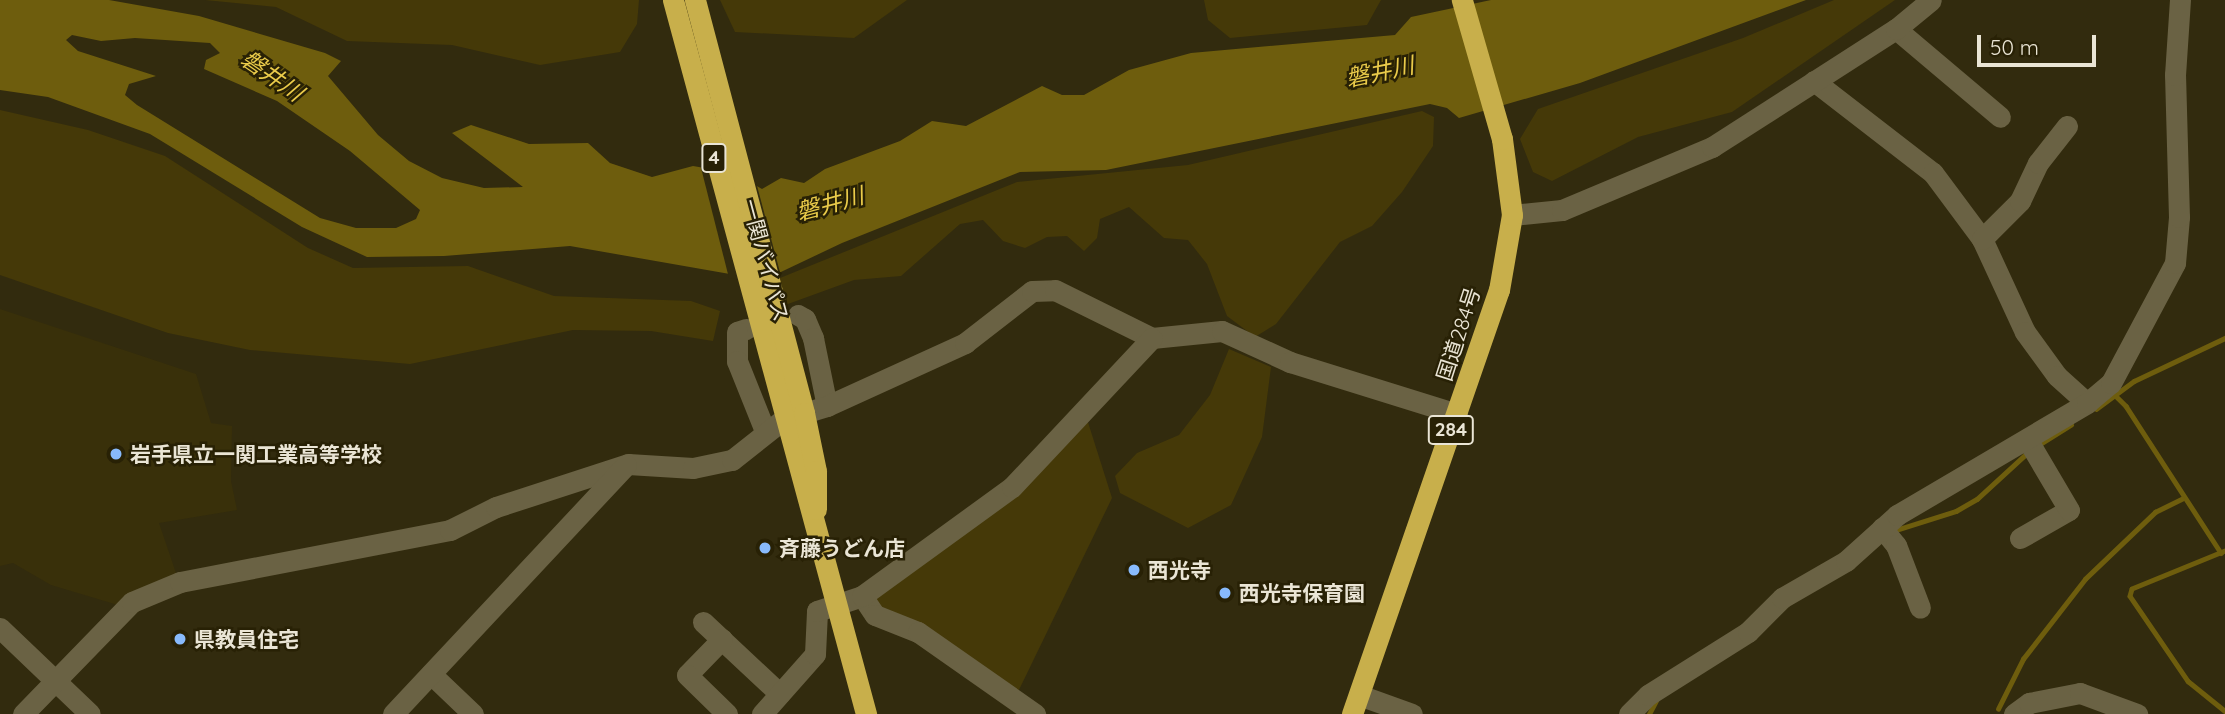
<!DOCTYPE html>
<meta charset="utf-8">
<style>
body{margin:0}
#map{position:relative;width:2225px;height:714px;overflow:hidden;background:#322b0e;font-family:Quicksand,"Noto Sans JP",sans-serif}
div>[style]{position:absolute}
.built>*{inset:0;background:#39300a}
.green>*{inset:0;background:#453908}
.water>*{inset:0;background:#6e5d0d}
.pier>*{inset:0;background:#322b0e}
.stream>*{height:4.5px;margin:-2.25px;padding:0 2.25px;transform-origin:2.25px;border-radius:2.25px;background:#6e5d0d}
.minor>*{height:21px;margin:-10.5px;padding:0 10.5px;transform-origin:10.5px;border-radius:10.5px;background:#6a6244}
.highway>*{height:21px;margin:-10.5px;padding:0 10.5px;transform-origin:10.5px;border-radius:10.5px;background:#c8af4b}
.dots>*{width:19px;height:19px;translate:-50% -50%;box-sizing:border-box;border:4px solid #282105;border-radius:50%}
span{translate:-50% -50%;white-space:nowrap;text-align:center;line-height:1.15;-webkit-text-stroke:5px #282105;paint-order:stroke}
.shield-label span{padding:2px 5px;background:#282105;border:2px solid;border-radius:5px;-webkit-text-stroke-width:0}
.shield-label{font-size:19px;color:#eae5d5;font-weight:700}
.street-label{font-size:21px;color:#eae5d5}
.poi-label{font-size:21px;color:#eae5d5;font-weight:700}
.left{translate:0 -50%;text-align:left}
.water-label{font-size:23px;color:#eacb4a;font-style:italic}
.scale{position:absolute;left:1977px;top:35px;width:119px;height:32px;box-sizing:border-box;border:4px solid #eae5d5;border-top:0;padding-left:9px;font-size:21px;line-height:24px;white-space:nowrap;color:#eae5d5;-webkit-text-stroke:5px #282105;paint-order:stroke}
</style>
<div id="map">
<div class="built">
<i style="clip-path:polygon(0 309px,196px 374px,211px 423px,232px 426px,231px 481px,237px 510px,159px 523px,177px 576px,118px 605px,51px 585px,13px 563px,0 566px)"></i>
</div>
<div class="green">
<i style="clip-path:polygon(205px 0,639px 0,637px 24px,620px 52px,540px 65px,452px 45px,347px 41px,276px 7px)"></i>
<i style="clip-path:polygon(720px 0,907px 0,854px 38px,735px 32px)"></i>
<i style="clip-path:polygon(1204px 0,1381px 0,1367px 25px,1230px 38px,1208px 20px)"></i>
<i style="clip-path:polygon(1834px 0,1895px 0,1732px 112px,1638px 137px,1552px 181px,1533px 172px,1520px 139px,1538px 109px,1743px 38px)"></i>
<i style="clip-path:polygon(0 110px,88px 130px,165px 156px,308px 248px,353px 268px,468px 266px,554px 296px,691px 301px,720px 311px,713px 341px,651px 331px,573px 330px,410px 364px,250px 350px,168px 333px,0 275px)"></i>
<i style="clip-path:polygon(1422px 111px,1434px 117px,1433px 146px,1402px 192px,1372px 226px,1340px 242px,1276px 324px,1255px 337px,1227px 316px,1207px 264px,1188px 240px,1164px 238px,1129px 207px,1100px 219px,1097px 238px,1084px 251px,1067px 236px,1047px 237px,1025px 248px,1003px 241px,983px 220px,960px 224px,901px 276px,854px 280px,777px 308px,771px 292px,780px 278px,1017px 182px,1188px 165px)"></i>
<i style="clip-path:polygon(1229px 349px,1271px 367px,1262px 437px,1231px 505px,1188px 528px,1120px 493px,1115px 476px,1137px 453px,1179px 435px,1210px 395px)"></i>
<i style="clip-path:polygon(1086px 416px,1112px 498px,1015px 698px,880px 612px,871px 598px)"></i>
</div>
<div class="water">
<i style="clip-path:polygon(evenodd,0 0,109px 0,199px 16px,325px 53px,341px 61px,328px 76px,378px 135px,409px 161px,442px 178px,484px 188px,523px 187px,452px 133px,471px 125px,529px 144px,588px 143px,610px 163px,652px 177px,693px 166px,734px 173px,762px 189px,781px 178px,804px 183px,825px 169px,900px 141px,932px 121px,966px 126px,1042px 86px,1062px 95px,1084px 95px,1129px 70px,1191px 53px,1395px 35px,1411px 17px,1491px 0,1806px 0,1580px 83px,1459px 118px,1447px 108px,1430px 104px,1106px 170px,1020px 172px,842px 243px,764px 280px,570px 246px,444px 256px,367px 257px,302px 227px,150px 134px,48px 97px,0 90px,0 0,72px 35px,101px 41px,135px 38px,210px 43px,220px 53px,206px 60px,204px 69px,277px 101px,350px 151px,420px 210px,416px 219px,396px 228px,356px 228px,320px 218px,137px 105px,125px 95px,129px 84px,156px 76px,78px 51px,66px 40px,72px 35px)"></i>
</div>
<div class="pier">
<i style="clip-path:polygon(700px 164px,735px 170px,756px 182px,781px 276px,764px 284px,729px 278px)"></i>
</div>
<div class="stream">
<i style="left:2115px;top:395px;width:16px;rotate:45deg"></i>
<i style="left:2126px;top:406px;width:175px;rotate:57.1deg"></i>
<i style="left:2096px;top:409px;width:47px;rotate:-36.4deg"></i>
<i style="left:2134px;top:381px;width:101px;rotate:-25.3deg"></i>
<i style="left:2037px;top:446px;width:40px;rotate:-32deg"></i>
<i style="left:1893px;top:531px;width:66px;rotate:-17.6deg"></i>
<i style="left:1956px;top:511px;width:24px;rotate:-30deg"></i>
<i style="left:1977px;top:499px;width:68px;rotate:-42.6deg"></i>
<i style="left:2225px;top:551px;width:100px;rotate:157.8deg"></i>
<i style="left:2132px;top:589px;width:7px;rotate:106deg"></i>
<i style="left:2130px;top:596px;width:103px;rotate:55.7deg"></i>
<i style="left:2188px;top:681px;width:48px;rotate:39deg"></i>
<i style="left:1998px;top:709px;width:56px;rotate:-63.4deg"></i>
<i style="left:2023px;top:659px;width:101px;rotate:-52.2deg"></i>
<i style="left:2085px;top:579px;width:97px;rotate:-43.7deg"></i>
<i style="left:2155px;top:512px;width:30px;rotate:-26deg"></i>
<i style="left:1649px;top:714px;width:17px;rotate:-62deg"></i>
</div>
<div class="minor">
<i style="left:1896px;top:29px;width:136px;rotate:40.2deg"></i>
<i style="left:1814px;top:81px;width:150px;rotate:37.7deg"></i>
<i style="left:1933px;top:173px;width:82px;rotate:53.4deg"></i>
<i style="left:1982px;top:239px;width:102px;rotate:65.2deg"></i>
<i style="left:2025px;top:332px;width:54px;rotate:54deg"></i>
<i style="left:2057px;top:376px;width:40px;rotate:42deg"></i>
<i style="left:1512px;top:215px;width:50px;rotate:-5.7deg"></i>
<i style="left:1562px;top:210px;width:163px;rotate:-22.8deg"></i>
<i style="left:1712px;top:147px;width:219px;rotate:-32.7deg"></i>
<i style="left:1896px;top:29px;width:45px;rotate:-39.6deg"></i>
<i style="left:1982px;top:239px;width:54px;rotate:-45deg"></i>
<i style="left:2020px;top:201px;width:42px;rotate:-64.7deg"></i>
<i style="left:2038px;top:163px;width:47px;rotate:-51.9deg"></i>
<i style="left:798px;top:315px;width:8px;rotate:30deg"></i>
<i style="left:805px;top:319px;width:21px;rotate:67deg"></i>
<i style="left:813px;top:338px;width:69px;rotate:78.4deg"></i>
<i style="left:746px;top:329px;width:9px;rotate:162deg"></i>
<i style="left:737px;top:332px;width:29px;rotate:90deg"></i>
<i style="left:737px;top:361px;width:75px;rotate:68.2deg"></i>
<i style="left:1882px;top:528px;width:22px;rotate:51deg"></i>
<i style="left:1896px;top:545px;width:67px;rotate:69.1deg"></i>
<i style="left:2020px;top:538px;width:56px;rotate:-29.7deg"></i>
<i style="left:2069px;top:510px;width:82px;rotate:-120.6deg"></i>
<i style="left:862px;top:596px;width:23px;rotate:56deg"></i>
<i style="left:875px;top:615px;width:46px;rotate:21.6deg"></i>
<i style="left:918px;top:632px;width:143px;rotate:35deg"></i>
<i style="left:703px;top:622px;width:105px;rotate:43.1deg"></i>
<i style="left:0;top:628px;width:124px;rotate:43.7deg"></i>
<i style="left:722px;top:639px;width:50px;rotate:134.2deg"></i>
<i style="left:687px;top:675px;width:56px;rotate:44.3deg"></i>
<i style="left:431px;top:674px;width:58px;rotate:43.6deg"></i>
<i style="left:1359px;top:695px;width:56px;rotate:19.7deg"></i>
<i style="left:23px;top:714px;width:156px;rotate:-45.8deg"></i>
<i style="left:132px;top:602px;width:52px;rotate:-22.6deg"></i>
<i style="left:180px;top:582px;width:275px;rotate:-10.9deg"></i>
<i style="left:450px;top:530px;width:51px;rotate:-26.6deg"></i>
<i style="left:496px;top:507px;width:139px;rotate:-18deg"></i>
<i style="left:628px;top:464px;width:65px;rotate:3.5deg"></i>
<i style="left:693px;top:468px;width:40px;rotate:-12deg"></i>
<i style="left:732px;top:460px;width:66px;rotate:-38.3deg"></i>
<i style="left:784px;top:419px;width:45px;rotate:-16.8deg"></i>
<i style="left:827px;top:406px;width:152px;rotate:-24.5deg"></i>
<i style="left:965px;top:343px;width:85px;rotate:-37.8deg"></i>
<i style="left:1032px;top:291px;width:23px;rotate:-2deg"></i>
<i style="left:1055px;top:290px;width:108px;rotate:26.3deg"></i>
<i style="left:1152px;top:338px;width:70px;rotate:-5.7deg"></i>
<i style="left:1222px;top:331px;width:75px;rotate:24.5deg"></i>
<i style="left:1290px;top:362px;width:175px;rotate:17.3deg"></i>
<i style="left:393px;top:714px;width:341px;rotate:-46.9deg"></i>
<i style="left:762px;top:714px;width:80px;rotate:-48.5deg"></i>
<i style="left:815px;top:654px;width:43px;rotate:-87.3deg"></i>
<i style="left:817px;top:611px;width:47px;rotate:-18.4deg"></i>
<i style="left:862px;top:596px;width:185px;rotate:-36deg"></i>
<i style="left:1012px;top:487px;width:204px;rotate:-46.8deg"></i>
<i style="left:1629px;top:714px;width:27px;rotate:-45deg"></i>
<i style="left:1648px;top:695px;width:118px;rotate:-32.2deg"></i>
<i style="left:1748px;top:632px;width:48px;rotate:-45deg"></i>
<i style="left:1782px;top:598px;width:74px;rotate:-30deg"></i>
<i style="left:1846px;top:561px;width:69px;rotate:-42deg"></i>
<i style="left:1897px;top:515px;width:221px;rotate:-30.5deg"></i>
<i style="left:2087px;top:403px;width:31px;rotate:-40deg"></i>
<i style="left:2111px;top:383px;width:136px;rotate:-61.9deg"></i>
<i style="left:2175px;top:263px;width:46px;rotate:-85deg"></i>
<i style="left:2179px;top:217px;width:142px;rotate:-91.6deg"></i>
<i style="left:2175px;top:75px;width:75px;rotate:-86.2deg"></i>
<i style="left:2014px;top:714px;width:19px;rotate:-36deg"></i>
<i style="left:2029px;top:703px;width:52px;rotate:-11.1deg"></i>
<i style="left:2080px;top:693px;width:61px;rotate:20.2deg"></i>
</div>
<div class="highway">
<i style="left:673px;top:0;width:740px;rotate:74.87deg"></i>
<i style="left:695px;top:0;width:427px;rotate:75.2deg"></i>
<i style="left:804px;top:413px;width:59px;rotate:78.3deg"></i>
<i style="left:816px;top:471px;width:38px;rotate:90deg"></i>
<i style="left:1352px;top:714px;width:449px;rotate:-70.9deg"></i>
<i style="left:1499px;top:290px;width:76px;rotate:-80.2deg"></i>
<i style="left:1512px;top:215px;width:77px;rotate:-97.5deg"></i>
<i style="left:1502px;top:139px;width:145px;rotate:-106.1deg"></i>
</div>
<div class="dots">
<i style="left:116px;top:454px;background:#88bafc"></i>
<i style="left:765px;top:548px;background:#88bafc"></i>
<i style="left:1134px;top:570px;background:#88bafc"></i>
<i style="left:1225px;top:593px;background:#88bafc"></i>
<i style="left:180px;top:639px;background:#88bafc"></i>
</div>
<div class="shield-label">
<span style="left:714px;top:158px">4</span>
<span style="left:1451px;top:430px">284</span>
</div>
<div class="street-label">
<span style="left:766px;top:260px;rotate:75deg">一関バイパス</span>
<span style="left:1458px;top:334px;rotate:-72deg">国道284号</span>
</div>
<div class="poi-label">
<span class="left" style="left:130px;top:454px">岩手県立一関工業高等学校</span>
<span class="left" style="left:779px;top:548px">斉藤うどん店</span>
<span class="left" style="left:1148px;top:570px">西光寺</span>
<span class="left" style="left:1239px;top:593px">西光寺保育園</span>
<span class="left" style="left:194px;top:639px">県教員住宅</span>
</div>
<div class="water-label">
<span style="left:1380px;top:72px;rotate:-12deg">磐井川</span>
<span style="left:272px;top:76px;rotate:35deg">磐井川</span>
<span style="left:830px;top:204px;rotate:-15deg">磐井川</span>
</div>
<div class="scale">50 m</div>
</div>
